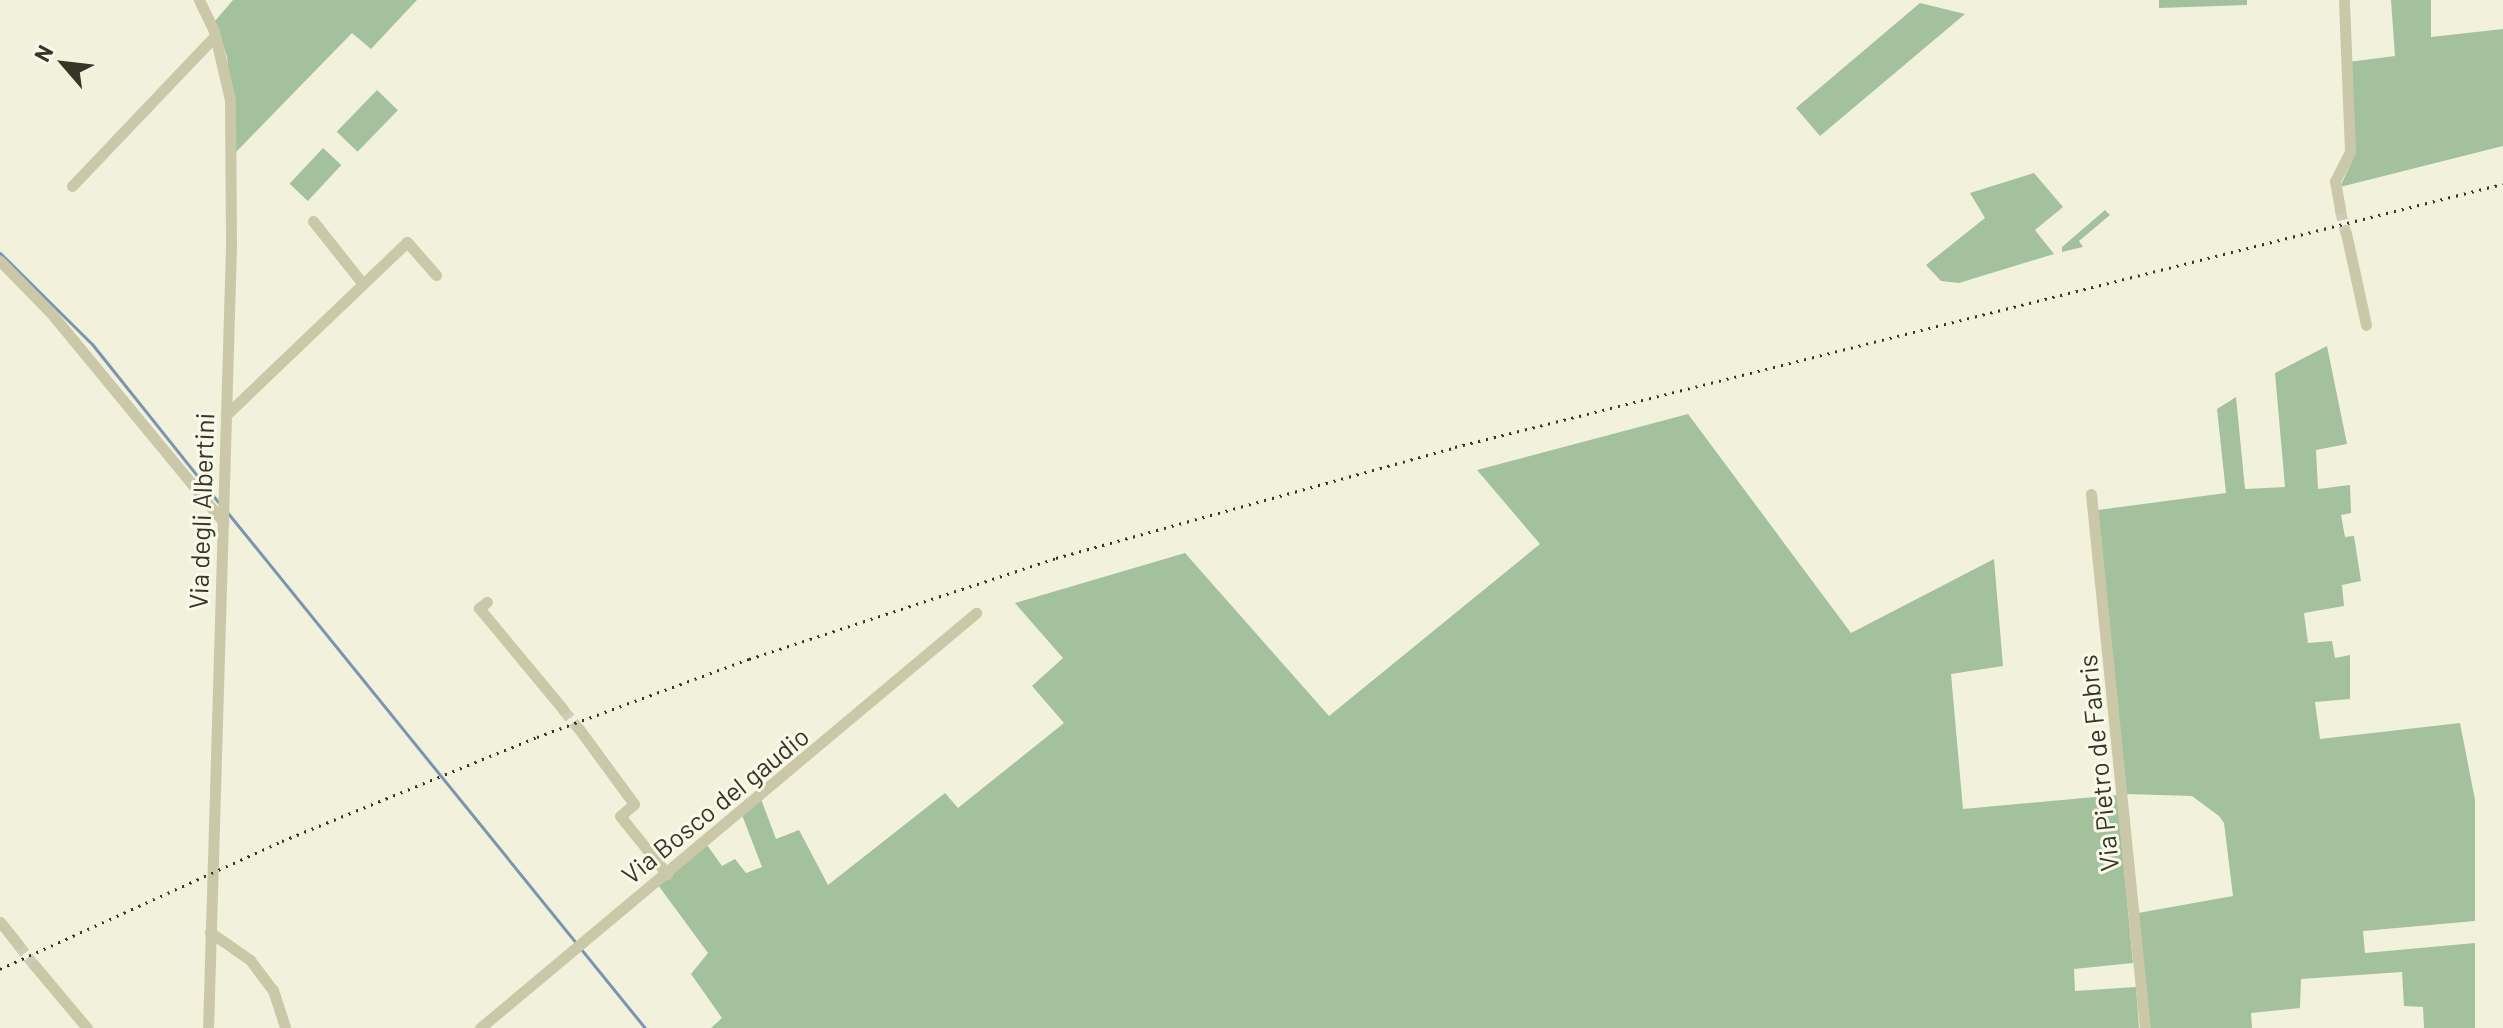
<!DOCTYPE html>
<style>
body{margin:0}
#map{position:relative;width:2503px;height:1028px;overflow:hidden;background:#f2f2dc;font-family:Barlow,sans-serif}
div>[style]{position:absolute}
.green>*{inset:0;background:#a3c19c;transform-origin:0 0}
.stream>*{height:3px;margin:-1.5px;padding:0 1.5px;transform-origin:1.5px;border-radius:1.5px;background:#7b94af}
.minor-tunnel>*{height:11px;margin-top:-5.5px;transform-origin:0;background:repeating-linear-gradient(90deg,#cdccb8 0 11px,transparent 0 16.5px)}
.minor>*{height:11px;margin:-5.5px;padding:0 5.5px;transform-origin:5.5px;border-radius:5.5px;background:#cac8a8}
.rail>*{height:3px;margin-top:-1.5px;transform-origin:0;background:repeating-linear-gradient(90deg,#373428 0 2px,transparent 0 8px)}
span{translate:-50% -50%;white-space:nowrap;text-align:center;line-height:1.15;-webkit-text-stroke:6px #f9f9e9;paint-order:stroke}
.street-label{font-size:26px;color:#373428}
.north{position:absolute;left:24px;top:24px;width:80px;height:80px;-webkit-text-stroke:6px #f9f9e9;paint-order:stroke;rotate:298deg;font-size:22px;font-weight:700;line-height:32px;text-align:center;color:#373428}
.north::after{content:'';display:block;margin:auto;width:28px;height:36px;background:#373428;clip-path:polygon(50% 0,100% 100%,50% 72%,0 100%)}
</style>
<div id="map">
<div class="green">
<i style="clip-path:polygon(233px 0,417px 0,371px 49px,352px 33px,236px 152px,227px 57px,215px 21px)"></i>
<i style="clip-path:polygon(2159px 0,2247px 0,2247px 5px,2159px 8px)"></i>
<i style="clip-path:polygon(2391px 0,2431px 0,2431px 37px,2503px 29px,2503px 146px,2340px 187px,2353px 159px,2348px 62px,2395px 56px)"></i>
<i style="clip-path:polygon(1920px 3px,1965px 14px,1820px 136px,1796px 108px)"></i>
<i style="left:377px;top:90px;width:29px;height:58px;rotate:44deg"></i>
<i style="left:323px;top:148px;width:25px;height:49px;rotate:43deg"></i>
<i style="clip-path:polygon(2034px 173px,2063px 207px,2035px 230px,2054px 254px,1959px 283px,1941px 281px,1926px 265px,1985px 218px,1970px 193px)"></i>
<i style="clip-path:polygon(2105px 210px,2110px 215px,2079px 241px,2083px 247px,2062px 252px,2062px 247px)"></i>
<i style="clip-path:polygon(2327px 346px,2347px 444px,2316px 450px,2318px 489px,2350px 485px,2351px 513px,2341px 515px,2345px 537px,2354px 536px,2361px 581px,2342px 585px,2344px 606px,2304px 613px,2308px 643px,2332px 641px,2335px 658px,2350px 655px,2350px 699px,2315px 702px,2320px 739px,2460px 723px,2475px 800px,2475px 921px,2363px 931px,2365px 953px,2475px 943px,2475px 1028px,2424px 1028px,2423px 1007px,2404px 1006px,2402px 972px,2301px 979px,2300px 1008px,2251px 1013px,2252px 1028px,2149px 1028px,2138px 913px,2233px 896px,2224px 823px,2219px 816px,2192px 796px,2126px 794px,2098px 510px,2226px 493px,2217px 409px,2236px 397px,2245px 489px,2285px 487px,2275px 373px)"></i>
<i style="clip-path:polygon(1688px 414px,1851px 633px,1994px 559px,2003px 666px,1951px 674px,1963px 809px,2117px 795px,2133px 963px,2074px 969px,2075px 991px,2136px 987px,2139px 1028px,711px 1028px,722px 1018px,691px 974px,708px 953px,658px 885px,707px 845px,722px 866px,735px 859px,746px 873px,762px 867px,742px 815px,761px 799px,776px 839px,799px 830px,828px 885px,945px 793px,958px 808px,1064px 723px,1032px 686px,1063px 658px,1015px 603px,1185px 553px,1329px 716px,1540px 544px,1477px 470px)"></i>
</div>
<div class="stream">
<i style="left:0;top:253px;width:129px;rotate:44.7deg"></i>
<i style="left:92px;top:344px;width:203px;rotate:51.4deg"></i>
<i style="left:227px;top:512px;width:664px;rotate:50.99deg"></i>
</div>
<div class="minor-tunnel">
<i style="left:2340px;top:209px;width:25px;rotate:76deg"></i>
<i style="left:563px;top:709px;width:26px;rotate:51deg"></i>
<i style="left:18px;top:944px;width:28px;rotate:52deg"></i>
</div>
<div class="minor">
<i style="left:199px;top:0;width:34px;rotate:64deg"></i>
<i style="left:214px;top:31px;width:71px;rotate:76.9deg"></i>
<i style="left:230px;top:100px;width:146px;rotate:89.6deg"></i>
<i style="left:231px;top:246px;width:782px;rotate:91.68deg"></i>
<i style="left:72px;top:186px;width:207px;rotate:-46.4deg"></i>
<i style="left:2340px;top:209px;width:28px;rotate:-100deg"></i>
<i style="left:2335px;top:181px;width:34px;rotate:-63deg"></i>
<i style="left:2350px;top:151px;width:151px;rotate:-92.3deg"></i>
<i style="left:313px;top:221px;width:80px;rotate:51.6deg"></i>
<i style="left:2346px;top:233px;width:94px;rotate:77.7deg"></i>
<i style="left:0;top:261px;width:73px;rotate:45.6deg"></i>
<i style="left:51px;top:313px;width:271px;rotate:50.5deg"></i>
<i style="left:226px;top:415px;width:250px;rotate:-43.7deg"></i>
<i style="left:407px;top:242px;width:44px;rotate:48.7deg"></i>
<i style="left:2091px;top:494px;width:537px;rotate:84.23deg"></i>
<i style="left:487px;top:602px;width:10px;rotate:143deg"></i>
<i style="left:479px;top:608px;width:131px;rotate:50.3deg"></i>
<i style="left:579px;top:729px;width:93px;rotate:53.7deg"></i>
<i style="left:634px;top:804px;width:18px;rotate:139deg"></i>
<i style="left:620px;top:816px;width:75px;rotate:51deg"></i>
<i style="left:0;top:922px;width:28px;rotate:51deg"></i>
<i style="left:210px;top:932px;width:49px;rotate:35deg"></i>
<i style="left:250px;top:960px;width:38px;rotate:53deg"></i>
<i style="left:273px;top:990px;width:40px;rotate:72deg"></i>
<i style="left:35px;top:966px;width:81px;rotate:50deg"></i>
<i style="left:480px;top:1028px;width:647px;rotate:-39.92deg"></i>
</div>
<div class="rail">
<i style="left:0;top:969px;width:310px;rotate:-24.4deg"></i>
<i style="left:282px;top:841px;width:275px;rotate:-22.2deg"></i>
<i style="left:537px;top:737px;width:226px;rotate:-20.2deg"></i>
<i style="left:749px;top:659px;width:323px;rotate:-18.2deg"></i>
<i style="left:1056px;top:558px;width:414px;rotate:-15.5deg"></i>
<i style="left:1455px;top:447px;width:1080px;rotate:-14.09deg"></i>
</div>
<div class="street-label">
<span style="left:201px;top:511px;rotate:-88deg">Via degli Albertini</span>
<span style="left:2098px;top:763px;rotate:-96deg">Via Pietro de Fabris</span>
<span style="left:715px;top:805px;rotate:-39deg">Via Bosco del gaudio</span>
</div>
<div class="north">N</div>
</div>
